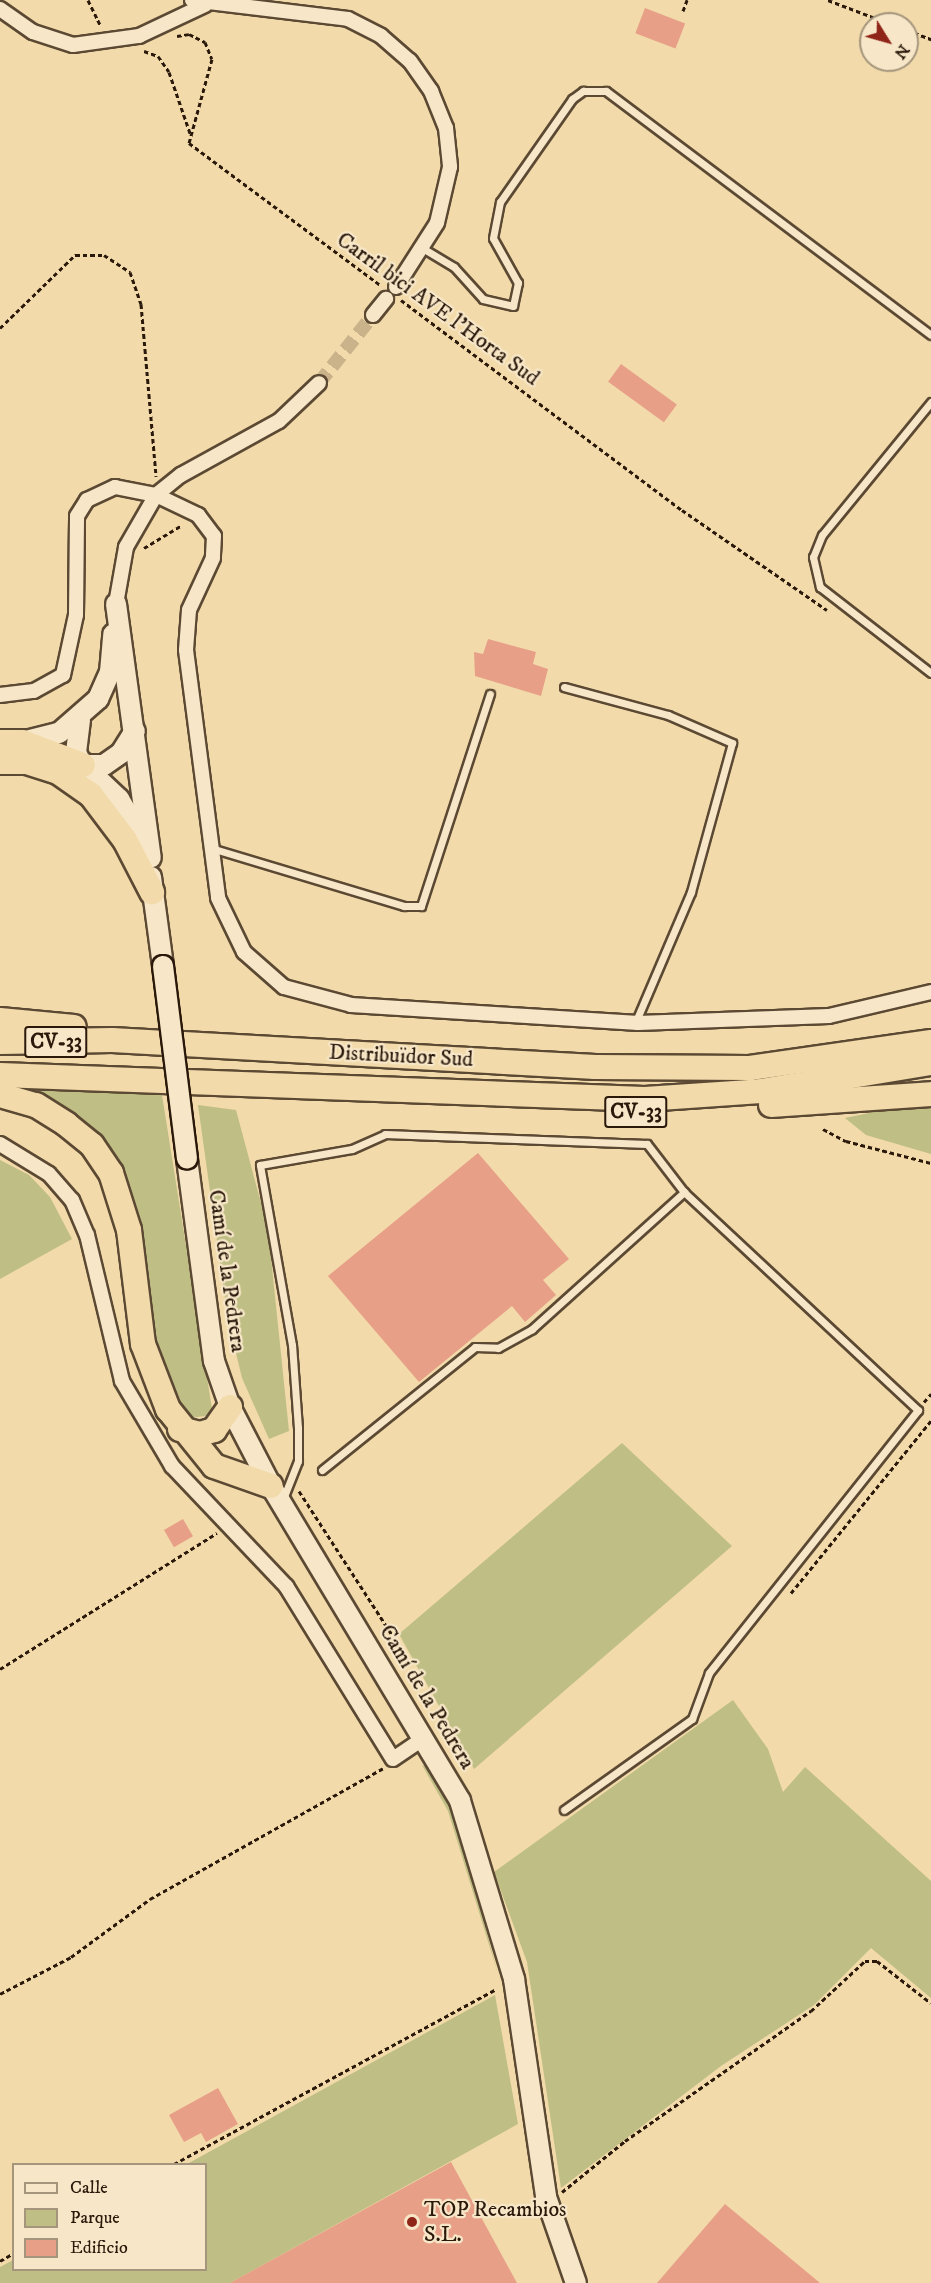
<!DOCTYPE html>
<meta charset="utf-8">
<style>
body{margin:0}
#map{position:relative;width:931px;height:2283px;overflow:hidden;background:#f2daaa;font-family:"IM FELL DW Pica",serif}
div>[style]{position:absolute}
.green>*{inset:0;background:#bfbe85}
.building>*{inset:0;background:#e7a087;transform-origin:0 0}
.street-tunnel>*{height:14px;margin-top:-7px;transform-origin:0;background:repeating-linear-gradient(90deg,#cab38a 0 14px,transparent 0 21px)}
.path>*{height:3px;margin-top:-1.5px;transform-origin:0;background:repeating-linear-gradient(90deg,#2a190b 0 4.5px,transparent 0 7.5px)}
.roads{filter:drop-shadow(2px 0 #5c4933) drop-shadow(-2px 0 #5c4933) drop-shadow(0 2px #5c4933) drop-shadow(0 -2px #5c4933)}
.lane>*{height:7px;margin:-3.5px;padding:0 3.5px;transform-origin:3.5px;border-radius:3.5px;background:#f7e7c8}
.street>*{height:14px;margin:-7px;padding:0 7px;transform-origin:7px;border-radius:7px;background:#f7e7c8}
.secondary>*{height:20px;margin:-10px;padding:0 10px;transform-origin:10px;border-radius:10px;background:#f7e7c8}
.highway>*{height:24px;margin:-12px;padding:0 12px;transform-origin:12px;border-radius:12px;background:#f2daaa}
.bridges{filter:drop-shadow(2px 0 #2a190b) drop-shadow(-2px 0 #2a190b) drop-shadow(0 2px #2a190b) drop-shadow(0 -2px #2a190b)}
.secondary-bridge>*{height:20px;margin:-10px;padding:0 10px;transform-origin:10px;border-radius:10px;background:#f7e7c8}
.dots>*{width:16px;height:16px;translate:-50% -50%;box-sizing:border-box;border:3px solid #f7e7c8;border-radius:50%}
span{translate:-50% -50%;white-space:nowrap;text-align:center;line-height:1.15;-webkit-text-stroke:4.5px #f7e7c8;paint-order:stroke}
.shield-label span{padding:2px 4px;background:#f7e7c8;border:2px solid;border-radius:4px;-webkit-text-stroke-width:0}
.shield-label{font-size:21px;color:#2a190b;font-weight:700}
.street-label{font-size:22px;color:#2a190b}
.poi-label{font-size:22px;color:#2a190b}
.left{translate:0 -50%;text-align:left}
.legend{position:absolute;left:12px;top:2163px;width:195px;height:108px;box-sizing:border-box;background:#f7e7c8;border:2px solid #a5957c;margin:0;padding:8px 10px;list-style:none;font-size:18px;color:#2a190b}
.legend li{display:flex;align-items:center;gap:12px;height:30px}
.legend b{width:30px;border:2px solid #a5957c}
.north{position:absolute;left:859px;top:12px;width:60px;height:60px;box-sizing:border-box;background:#f7e7c8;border:2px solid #a5957c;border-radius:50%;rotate:127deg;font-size:16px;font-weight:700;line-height:24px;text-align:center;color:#2a190b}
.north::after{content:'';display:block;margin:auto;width:21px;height:27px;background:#8f2418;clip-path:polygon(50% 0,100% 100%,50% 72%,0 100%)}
</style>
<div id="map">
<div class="green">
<i style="clip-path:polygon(25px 1089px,162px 1095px,213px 1415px,189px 1418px,180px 1407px,156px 1348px,142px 1254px,70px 1112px)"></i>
<i style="clip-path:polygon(917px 1103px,931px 1103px,931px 1154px,866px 1135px,845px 1118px)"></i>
<i style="clip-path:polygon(198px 1105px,236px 1110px,268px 1229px,289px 1431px,269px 1439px,242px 1378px,228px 1320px)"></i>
<i style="clip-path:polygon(0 1160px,29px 1175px,50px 1197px,72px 1239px,0 1279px)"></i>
<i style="clip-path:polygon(622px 1443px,732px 1546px,474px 1769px,399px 1634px)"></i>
<i style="clip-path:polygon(733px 1700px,768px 1749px,783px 1792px,805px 1767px,931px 1881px,931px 1998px,871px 1948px,814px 2005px,721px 2066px,561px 2188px,527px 1962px,494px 1872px)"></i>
<i style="clip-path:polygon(422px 1765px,438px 1773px,454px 1812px,498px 1974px,448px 1811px)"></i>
<i style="clip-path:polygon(495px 1995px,518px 2124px,230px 2283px,0 2283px,0 2267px,13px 2260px,14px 2270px,206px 2270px,206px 2164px,187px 2164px)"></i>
</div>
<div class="building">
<i style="left:645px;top:8px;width:43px;height:27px;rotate:21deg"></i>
<i style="left:621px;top:364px;width:69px;height:22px;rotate:36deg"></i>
<i style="clip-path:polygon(488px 639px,536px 652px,533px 664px,548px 669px,541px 696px,475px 676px,474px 652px,483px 654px)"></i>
<i style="clip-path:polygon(478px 1153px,569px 1259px,543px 1280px,556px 1295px,525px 1322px,512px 1306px,419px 1382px,328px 1276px)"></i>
<i style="left:183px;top:1519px;width:20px;height:22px;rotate:60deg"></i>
<i style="clip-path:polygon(218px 2088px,238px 2124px,206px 2142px,201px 2133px,184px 2142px,169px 2115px)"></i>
<i style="clip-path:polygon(451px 2162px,517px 2283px,230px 2283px)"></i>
<i style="clip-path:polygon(725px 2204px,820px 2283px,657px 2283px)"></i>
</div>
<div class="street-tunnel">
<i style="left:319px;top:383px;width:87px;rotate:-51.5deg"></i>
</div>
<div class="path">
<i style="left:88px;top:0;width:28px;rotate:64deg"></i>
<i style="left:828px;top:0;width:67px;rotate:20.9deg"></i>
<i style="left:683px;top:11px;width:12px;rotate:-70deg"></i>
<i style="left:907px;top:30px;width:26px;rotate:21deg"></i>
<i style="left:177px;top:36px;width:12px;rotate:-9deg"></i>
<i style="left:189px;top:34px;width:18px;rotate:27deg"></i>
<i style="left:205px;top:42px;width:18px;rotate:68deg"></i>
<i style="left:212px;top:59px;width:87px;rotate:105.3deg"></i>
<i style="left:189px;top:143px;width:238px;rotate:36.6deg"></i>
<i style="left:144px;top:51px;width:15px;rotate:20deg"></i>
<i style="left:158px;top:56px;width:19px;rotate:55deg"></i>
<i style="left:169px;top:72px;width:65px;rotate:71deg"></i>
<i style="left:401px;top:300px;width:351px;rotate:36.8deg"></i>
<i style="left:682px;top:510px;width:176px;rotate:34.6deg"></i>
<i style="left:0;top:328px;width:105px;rotate:-44.2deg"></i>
<i style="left:75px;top:255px;width:29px"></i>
<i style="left:104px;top:255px;width:31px;rotate:33deg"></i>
<i style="left:130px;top:272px;width:34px;rotate:71deg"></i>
<i style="left:141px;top:304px;width:173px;rotate:85deg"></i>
<i style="left:144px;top:548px;width:44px;rotate:-31.2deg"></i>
<i style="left:823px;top:1129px;width:26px;rotate:28deg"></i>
<i style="left:846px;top:1141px;width:88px;rotate:14.5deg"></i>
<i style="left:924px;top:1402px;width:11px;rotate:-49deg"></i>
<i style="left:299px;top:1491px;width:175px;rotate:57.1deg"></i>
<i style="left:394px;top:1638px;width:15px;rotate:106deg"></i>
<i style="left:791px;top:1593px;width:222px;rotate:-50.9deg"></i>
<i style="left:0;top:1669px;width:256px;rotate:-32.1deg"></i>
<i style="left:0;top:1994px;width:80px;rotate:-27.5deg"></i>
<i style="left:71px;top:1957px;width:98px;rotate:-36.3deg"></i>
<i style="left:150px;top:1899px;width:267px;rotate:-29.3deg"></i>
<i style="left:174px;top:2164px;width:366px;rotate:-28.5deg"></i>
<i style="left:562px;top:2192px;width:81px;rotate:-39deg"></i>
<i style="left:625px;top:2141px;width:227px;rotate:-35deg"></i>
<i style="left:811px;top:2011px;width:74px;rotate:-42.8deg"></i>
<i style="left:865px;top:1961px;width:12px"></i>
<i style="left:877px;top:1961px;width:68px;rotate:37.9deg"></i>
<i style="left:0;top:2261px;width:16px;rotate:-30deg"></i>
</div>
<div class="roads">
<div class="lane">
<i style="left:424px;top:249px;width:35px;rotate:31deg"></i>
<i style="left:454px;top:267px;width:43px;rotate:47.8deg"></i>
<i style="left:483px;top:299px;width:31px;rotate:13deg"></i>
<i style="left:513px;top:306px;width:24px;rotate:-78deg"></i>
<i style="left:518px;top:283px;width:51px;rotate:-119.1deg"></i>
<i style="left:493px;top:238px;width:37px;rotate:-79deg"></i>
<i style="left:500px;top:202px;width:126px;rotate:-55deg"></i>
<i style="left:572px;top:99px;width:14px;rotate:-36deg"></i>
<i style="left:583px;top:91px;width:23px"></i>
<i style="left:606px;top:91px;width:406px;rotate:36.9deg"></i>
<i style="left:931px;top:402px;width:172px;rotate:129.3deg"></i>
<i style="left:822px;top:535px;width:24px;rotate:112deg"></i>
<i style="left:813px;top:557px;width:31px;rotate:77deg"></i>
<i style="left:820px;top:587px;width:140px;rotate:37.8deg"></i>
<i style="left:564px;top:687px;width:108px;rotate:15.1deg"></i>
<i style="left:668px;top:715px;width:70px;rotate:23.6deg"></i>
<i style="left:732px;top:743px;width:155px;rotate:105.4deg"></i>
<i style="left:691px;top:892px;width:142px;rotate:113.1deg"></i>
<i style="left:211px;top:848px;width:202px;rotate:16.7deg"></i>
<i style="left:404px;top:906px;width:17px"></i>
<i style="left:421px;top:906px;width:223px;rotate:-72deg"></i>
<i style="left:322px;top:1470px;width:196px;rotate:-38.8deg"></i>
<i style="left:475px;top:1347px;width:23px;rotate:2deg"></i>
<i style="left:498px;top:1348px;width:39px;rotate:-29deg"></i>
<i style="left:532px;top:1329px;width:205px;rotate:-42deg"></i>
<i style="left:283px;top:1499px;width:41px;rotate:-68.5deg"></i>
<i style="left:298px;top:1461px;width:33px;rotate:-90deg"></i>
<i style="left:298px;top:1428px;width:83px;rotate:-94.1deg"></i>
<i style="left:292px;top:1345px;width:183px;rotate:-100.1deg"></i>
<i style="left:260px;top:1165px;width:93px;rotate:-9.9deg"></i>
<i style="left:352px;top:1149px;width:36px;rotate:-24deg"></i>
<i style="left:385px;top:1134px;width:262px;rotate:2.2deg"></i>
<i style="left:647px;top:1144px;width:61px;rotate:52.4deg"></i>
<i style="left:684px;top:1192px;width:320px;rotate:43deg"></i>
<i style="left:918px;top:1410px;width:336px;rotate:128.5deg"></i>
<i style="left:709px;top:1673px;width:49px;rotate:110.3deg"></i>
<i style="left:692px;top:1719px;width:157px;rotate:144.6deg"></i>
</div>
<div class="street">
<i style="left:192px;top:0;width:157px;rotate:6.9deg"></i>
<i style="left:348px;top:19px;width:37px;rotate:27deg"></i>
<i style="left:381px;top:36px;width:38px;rotate:41deg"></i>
<i style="left:410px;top:61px;width:37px;rotate:55deg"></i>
<i style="left:431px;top:91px;width:40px;rotate:68deg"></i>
<i style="left:446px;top:128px;width:39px;rotate:84deg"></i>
<i style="left:450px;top:167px;width:57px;rotate:103.1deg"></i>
<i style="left:437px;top:223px;width:76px;rotate:122.6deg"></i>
<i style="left:0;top:9px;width:40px;rotate:34.9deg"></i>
<i style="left:33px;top:32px;width:42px;rotate:18deg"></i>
<i style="left:73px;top:45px;width:67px;rotate:-7.8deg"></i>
<i style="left:139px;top:36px;width:73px;rotate:-25.2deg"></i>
<i style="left:373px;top:315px;width:21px;rotate:-51deg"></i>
<i style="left:116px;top:604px;width:58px;rotate:-80deg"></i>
<i style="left:126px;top:547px;width:60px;rotate:-60deg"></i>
<i style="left:156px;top:495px;width:32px;rotate:-39deg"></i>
<i style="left:181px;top:475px;width:112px;rotate:-28.9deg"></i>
<i style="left:279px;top:421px;width:55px;rotate:-43.5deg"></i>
<i style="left:0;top:695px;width:34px;rotate:-7deg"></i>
<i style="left:34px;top:691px;width:33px;rotate:-29deg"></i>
<i style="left:63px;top:675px;width:61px;rotate:-77.8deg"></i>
<i style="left:76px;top:615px;width:99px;rotate:-89.4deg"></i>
<i style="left:77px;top:516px;width:19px;rotate:-58deg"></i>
<i style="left:87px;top:500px;width:31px;rotate:-25deg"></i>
<i style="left:115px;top:487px;width:42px;rotate:11deg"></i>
<i style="left:156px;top:495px;width:47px;rotate:25.5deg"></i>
<i style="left:198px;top:515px;width:26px;rotate:53deg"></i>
<i style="left:214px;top:536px;width:22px;rotate:93deg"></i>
<i style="left:213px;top:558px;width:57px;rotate:114.8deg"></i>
<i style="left:189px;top:610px;width:40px;rotate:94.3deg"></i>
<i style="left:186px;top:650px;width:250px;rotate:82.6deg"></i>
<i style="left:218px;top:898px;width:60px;rotate:64.3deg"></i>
<i style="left:244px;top:952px;width:53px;rotate:41.2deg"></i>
<i style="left:284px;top:987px;width:69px;rotate:15deg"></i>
<i style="left:351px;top:1005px;width:288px;rotate:3.6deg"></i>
<i style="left:638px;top:1023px;width:191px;rotate:-2.1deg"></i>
<i style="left:829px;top:1016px;width:105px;rotate:-13.2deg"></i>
<i style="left:0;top:1144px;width:57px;rotate:31.5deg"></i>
<i style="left:49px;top:1174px;width:35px;rotate:49deg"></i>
<i style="left:72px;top:1200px;width:38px;rotate:67deg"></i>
<i style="left:87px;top:1235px;width:150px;rotate:76.5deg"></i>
<i style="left:122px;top:1381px;width:99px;rotate:59.5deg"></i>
<i style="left:172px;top:1466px;width:166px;rotate:46.5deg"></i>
<i style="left:286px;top:1586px;width:203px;rotate:58.3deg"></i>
<i style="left:393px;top:1759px;width:37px;rotate:-34deg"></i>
</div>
<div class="secondary">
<i style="left:116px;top:604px;width:256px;rotate:82.2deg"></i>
<i style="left:80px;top:720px;width:33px;rotate:97deg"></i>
<i style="left:76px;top:753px;width:24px;rotate:62deg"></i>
<i style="left:22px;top:742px;width:38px;rotate:-14deg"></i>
<i style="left:59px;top:733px;width:52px;rotate:-41.1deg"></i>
<i style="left:98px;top:699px;width:30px;rotate:-66deg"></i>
<i style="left:110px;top:672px;width:38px;rotate:-85deg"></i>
<i style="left:79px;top:765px;width:25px"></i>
<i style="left:104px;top:765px;width:21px;rotate:-35deg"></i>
<i style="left:121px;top:753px;width:26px;rotate:-58deg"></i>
<i style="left:83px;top:765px;width:50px;rotate:43.4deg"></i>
<i style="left:119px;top:799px;width:48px;rotate:59.7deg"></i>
<i style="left:151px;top:877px;width:90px;rotate:82.3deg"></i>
<i style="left:187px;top:1159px;width:204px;rotate:82.4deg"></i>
<i style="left:214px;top:1361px;width:49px;rotate:70.8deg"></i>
<i style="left:230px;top:1407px;width:89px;rotate:62.6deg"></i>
<i style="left:271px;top:1486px;width:367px;rotate:59deg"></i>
<i style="left:460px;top:1801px;width:186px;rotate:73.1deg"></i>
<i style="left:514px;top:1979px;width:220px;rotate:81.6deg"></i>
<i style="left:546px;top:2197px;width:91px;rotate:70.8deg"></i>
</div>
<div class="highway">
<i style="left:0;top:742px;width:22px"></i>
<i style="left:22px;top:742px;width:65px;rotate:20.7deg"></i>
<i style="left:0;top:762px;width:27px"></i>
<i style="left:27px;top:762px;width:33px;rotate:18deg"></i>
<i style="left:58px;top:772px;width:40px;rotate:34.9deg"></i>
<i style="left:91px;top:795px;width:56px;rotate:52.9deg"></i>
<i style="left:125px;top:840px;width:59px;rotate:62.6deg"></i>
<i style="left:0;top:1020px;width:74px;rotate:5.4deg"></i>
<i style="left:0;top:1042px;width:112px;rotate:-1deg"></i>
<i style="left:112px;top:1040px;width:484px;rotate:3.2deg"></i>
<i style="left:595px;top:1067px;width:155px;rotate:0.4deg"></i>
<i style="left:750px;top:1068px;width:183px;rotate:-8.2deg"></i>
<i style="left:0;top:1075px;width:645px;rotate:2.13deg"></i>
<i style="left:645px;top:1099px;width:116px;rotate:-3.9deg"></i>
<i style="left:761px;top:1091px;width:172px;rotate:-9.4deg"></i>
<i style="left:0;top:1095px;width:37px;rotate:16deg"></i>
<i style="left:36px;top:1105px;width:36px;rotate:32deg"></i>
<i style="left:66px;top:1124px;width:33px;rotate:39deg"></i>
<i style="left:92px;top:1145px;width:34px;rotate:56deg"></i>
<i style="left:111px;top:1173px;width:60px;rotate:72.5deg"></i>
<i style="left:129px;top:1230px;width:115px;rotate:83deg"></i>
<i style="left:143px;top:1344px;width:70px;rotate:69deg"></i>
<i style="left:168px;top:1409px;width:73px;rotate:51.1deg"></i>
<i style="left:214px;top:1466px;width:60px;rotate:19.3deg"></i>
<i style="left:771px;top:1105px;width:160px;rotate:-3.9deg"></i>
<i style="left:180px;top:1429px;width:21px;rotate:14deg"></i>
<i style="left:200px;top:1434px;width:15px;rotate:-16deg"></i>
<i style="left:214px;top:1430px;width:28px;rotate:-55deg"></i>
</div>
</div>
<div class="bridges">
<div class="secondary-bridge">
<i style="left:163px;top:966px;width:194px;rotate:82.9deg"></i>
</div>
</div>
<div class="dots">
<i style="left:412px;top:2222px;background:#8f2418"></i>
</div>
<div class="shield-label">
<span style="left:56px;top:1042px">CV-33</span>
<span style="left:636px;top:1112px">CV-33</span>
</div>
<div class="street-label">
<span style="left:438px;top:309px;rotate:36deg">Carril bici AVE l'Horta Sud</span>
<span style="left:401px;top:1056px;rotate:3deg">Distribuïdor Sud</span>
<span style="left:227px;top:1271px;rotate:82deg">Camí de la Pedrera</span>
<span style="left:427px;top:1697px;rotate:59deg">Camí de la Pedrera</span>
</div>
<div class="poi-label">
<span class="left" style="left:424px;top:2222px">TOP Recambios<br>S.L.</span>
</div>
<ul class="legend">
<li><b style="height:8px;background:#f7e7c8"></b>Calle</li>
<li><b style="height:16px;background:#bfbe85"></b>Parque</li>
<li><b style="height:16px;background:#e7a087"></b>Edificio</li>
</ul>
<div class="north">N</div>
</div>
